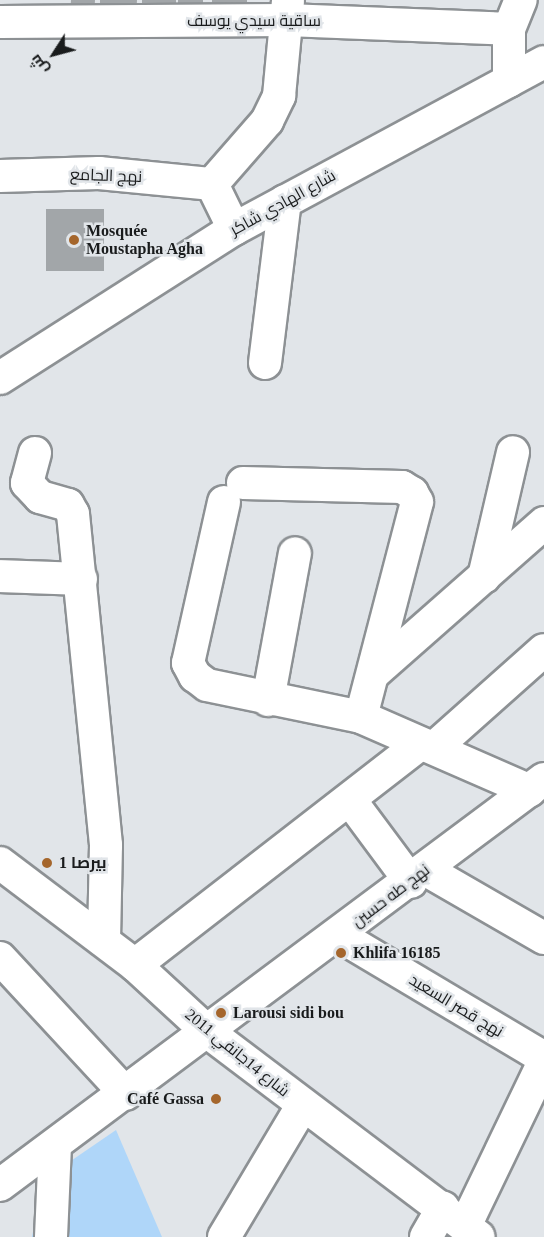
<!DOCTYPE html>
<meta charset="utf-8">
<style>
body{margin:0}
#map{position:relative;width:544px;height:1237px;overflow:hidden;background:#e1e5e9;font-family:"Times New Roman",Cairo,serif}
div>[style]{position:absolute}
.green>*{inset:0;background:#afd6f9}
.building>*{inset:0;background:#a2a6a9;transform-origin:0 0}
.roads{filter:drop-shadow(2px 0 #8d9194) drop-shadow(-2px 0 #8d9194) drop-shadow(0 2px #8d9194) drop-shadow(0 -2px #8d9194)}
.minor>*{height:32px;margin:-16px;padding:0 16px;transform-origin:16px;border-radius:16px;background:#fff}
.dots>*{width:16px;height:16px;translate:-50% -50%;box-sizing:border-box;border:3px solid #e1e5e9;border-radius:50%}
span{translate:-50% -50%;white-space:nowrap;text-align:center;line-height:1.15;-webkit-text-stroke:5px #e1e5e9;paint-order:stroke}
.street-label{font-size:16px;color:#191b1c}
.poi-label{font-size:16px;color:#191b1c;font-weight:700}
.left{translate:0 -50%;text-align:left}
.right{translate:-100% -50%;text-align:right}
.north{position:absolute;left:24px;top:24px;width:60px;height:60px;-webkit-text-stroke:4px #e1e5e9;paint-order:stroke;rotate:234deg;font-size:16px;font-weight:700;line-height:24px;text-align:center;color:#191b1c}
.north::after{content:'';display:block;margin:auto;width:21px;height:27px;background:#191b1c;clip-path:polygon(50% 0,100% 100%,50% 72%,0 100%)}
</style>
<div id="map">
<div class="green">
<i style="clip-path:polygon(116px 1130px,162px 1237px,32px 1237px,43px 1180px)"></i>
</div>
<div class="building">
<i style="clip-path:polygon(71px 0,95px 0,94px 17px,70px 14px)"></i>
<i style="clip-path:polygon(100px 0,137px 0,136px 16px,100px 14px)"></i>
<i style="left:142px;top:0;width:34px;height:5px"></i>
<i style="clip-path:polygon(178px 0,203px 0,203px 4px,178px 3px)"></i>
<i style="clip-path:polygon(212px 0,247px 0,247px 6px,212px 5px)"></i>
<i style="left:104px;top:209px;width:62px;height:58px;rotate:90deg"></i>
</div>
<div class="roads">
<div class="minor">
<i style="left:0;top:22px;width:287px;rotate:-0.4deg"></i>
<i style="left:287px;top:20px;width:222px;rotate:2.3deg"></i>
<i style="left:509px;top:81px;width:52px;rotate:-90deg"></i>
<i style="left:509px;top:29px;width:31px;rotate:-68deg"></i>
<i style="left:0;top:176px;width:99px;rotate:-1.7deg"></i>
<i style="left:99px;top:173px;width:114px;rotate:5.6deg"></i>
<i style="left:234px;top:229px;width:50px;rotate:-116.1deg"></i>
<i style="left:212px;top:184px;width:84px;rotate:-48.9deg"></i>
<i style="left:267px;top:121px;width:28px;rotate:-64deg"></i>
<i style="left:279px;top:96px;width:95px;rotate:-84.6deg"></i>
<i style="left:265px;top:363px;width:163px;rotate:-83deg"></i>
<i style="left:0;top:378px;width:277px;rotate:-32.5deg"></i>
<i style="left:234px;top:229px;width:352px;rotate:-28.3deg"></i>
<i style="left:35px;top:453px;width:31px;rotate:105deg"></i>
<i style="left:27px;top:483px;width:19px;rotate:47deg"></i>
<i style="left:40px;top:497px;width:29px;rotate:16deg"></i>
<i style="left:68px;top:505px;width:10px;rotate:61deg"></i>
<i style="left:73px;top:514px;width:333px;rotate:84.3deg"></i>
<i style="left:106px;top:845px;width:96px;rotate:91.2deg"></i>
<i style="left:243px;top:483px;width:159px;rotate:1.4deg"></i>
<i style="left:402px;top:487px;width:12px;rotate:31deg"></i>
<i style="left:412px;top:493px;width:10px;rotate:61deg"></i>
<i style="left:417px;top:502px;width:222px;rotate:104.6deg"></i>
<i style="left:224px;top:502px;width:165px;rotate:102.6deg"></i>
<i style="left:188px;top:663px;width:15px;rotate:62deg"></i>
<i style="left:195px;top:676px;width:15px;rotate:37deg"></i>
<i style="left:207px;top:685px;width:157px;rotate:11.7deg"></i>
<i style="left:361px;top:717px;width:184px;rotate:23.6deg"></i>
<i style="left:0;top:576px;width:81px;rotate:2.1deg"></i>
<i style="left:484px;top:577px;width:128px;rotate:-76.9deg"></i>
<i style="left:374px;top:673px;width:227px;rotate:-41.4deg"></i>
<i style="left:268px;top:700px;width:149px;rotate:-79.6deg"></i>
<i style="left:434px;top:748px;width:147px;rotate:-41.7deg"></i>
<i style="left:350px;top:800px;width:102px;rotate:53.4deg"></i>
<i style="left:0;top:863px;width:169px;rotate:37.1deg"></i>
<i style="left:135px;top:965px;width:100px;rotate:42.6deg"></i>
<i style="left:209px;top:1033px;width:338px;rotate:37.1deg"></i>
<i style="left:426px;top:870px;width:136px;rotate:30deg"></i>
<i style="left:338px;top:935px;width:240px;rotate:30.8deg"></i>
<i style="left:0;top:958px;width:185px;rotate:47.2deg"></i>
<i style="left:135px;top:965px;width:361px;rotate:-37.8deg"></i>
<i style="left:0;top:1185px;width:679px;rotate:-36.73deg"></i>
<i style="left:465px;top:1226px;width:182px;rotate:-64.3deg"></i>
<i style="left:51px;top:1237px;width:91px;rotate:-87.5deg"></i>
<i style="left:224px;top:1237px;width:152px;rotate:-59.2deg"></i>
<i style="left:426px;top:1237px;width:34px;rotate:-60deg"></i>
</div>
</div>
<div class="dots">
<i style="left:74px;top:240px;background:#a5662c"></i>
<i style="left:47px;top:863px;background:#a5662c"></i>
<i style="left:341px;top:953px;background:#a5662c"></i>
<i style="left:221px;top:1013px;background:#a5662c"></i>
<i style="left:216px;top:1099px;background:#a5662c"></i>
</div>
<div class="street-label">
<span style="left:254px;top:21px">ساقية سيدي يوسف</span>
<span style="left:106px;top:176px;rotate:2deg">نهج الجامع</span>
<span style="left:283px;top:203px;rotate:-29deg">شارع الهادي شاكر</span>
<span style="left:391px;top:896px;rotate:-37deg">نهج طه حسين</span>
<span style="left:456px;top:1006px;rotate:31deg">نهج قصر السعيد</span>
<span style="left:237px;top:1053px;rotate:39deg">شارع 14جانفي 2011</span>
</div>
<div class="poi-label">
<span class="left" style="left:86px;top:240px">Mosquée<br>Moustapha Agha</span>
<span class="left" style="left:59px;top:863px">بيرصا 1</span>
<span class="left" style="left:353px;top:953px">Khlifa 16185</span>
<span class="left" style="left:233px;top:1013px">Larousi sidi bou</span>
<span class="right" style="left:204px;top:1099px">Café Gassa</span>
</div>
<div class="north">ش</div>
</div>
